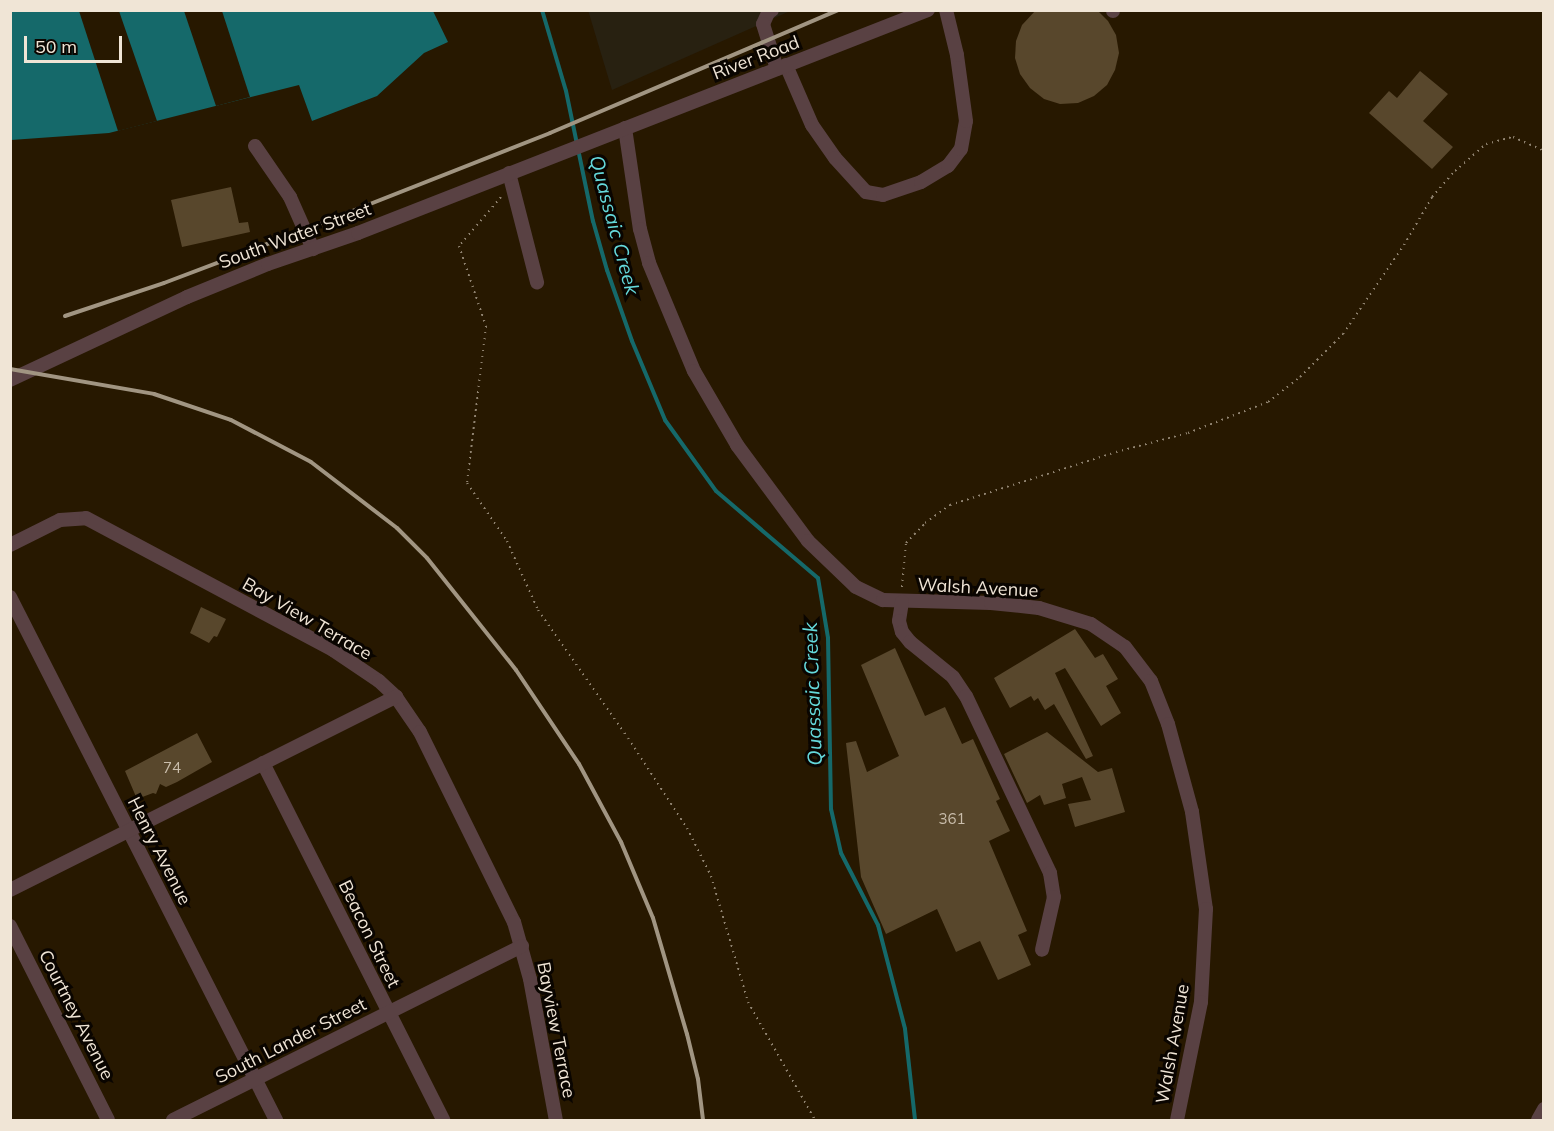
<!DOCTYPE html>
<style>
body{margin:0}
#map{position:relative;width:1554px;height:1131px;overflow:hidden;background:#271800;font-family:Mulish,sans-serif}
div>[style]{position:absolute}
.industrial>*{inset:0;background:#282111}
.water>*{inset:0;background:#15696a}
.pier>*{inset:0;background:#271800}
.stream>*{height:4px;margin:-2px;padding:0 2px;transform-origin:2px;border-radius:2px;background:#15696a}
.building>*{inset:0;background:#58472c}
.path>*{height:2px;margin-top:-1px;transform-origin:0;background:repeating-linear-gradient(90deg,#908370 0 1.5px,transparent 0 6px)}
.minor>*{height:14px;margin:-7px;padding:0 7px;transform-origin:7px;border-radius:7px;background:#594143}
.rail>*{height:4px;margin:-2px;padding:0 2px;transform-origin:2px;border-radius:2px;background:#a19582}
span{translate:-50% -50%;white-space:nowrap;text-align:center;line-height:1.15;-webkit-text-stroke:6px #0a0500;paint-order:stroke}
.number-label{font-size:15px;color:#cabeac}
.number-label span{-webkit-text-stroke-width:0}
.street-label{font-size:18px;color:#f0e5d6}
.water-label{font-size:20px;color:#65d9db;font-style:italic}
.frame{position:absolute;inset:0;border:12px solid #f0e5d6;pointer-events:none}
.scale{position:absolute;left:24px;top:36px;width:98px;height:27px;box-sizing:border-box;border:3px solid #f0e5d6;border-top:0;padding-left:8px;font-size:18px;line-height:21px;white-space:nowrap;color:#f0e5d6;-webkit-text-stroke:4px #0a0500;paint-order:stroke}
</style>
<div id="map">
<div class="industrial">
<i style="clip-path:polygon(588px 10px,790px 11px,612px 90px)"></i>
</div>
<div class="water">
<i style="clip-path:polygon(11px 11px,433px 11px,448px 42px,424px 53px,377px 96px,312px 121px,299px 85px,109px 133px,11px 140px)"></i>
</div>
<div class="pier">
<i style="clip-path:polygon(79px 11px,119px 11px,157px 121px,118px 131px)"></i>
<i style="clip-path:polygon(184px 11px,222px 11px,250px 97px,216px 106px)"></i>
</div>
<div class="stream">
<i style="left:542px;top:10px;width:84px;rotate:73.5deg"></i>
<i style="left:566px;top:91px;width:133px;rotate:78.3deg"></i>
<i style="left:593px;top:221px;width:51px;rotate:74.1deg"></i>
<i style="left:607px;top:270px;width:75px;rotate:70.6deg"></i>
<i style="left:632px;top:341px;width:86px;rotate:67.3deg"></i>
<i style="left:665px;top:420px;width:87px;rotate:54.3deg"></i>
<i style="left:716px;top:491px;width:134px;rotate:40.5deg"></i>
<i style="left:818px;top:578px;width:61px;rotate:80.5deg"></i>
<i style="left:828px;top:638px;width:171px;rotate:89deg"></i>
<i style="left:831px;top:809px;width:45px;rotate:77.2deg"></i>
<i style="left:841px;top:853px;width:81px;rotate:62.8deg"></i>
<i style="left:878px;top:925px;width:107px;rotate:75.4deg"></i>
<i style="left:905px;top:1029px;width:92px;rotate:83.7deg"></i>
</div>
<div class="building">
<i style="clip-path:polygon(1036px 10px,1097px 10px,1108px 21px,1116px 35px,1119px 53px,1115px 70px,1107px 85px,1094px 96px,1078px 103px,1060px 104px,1044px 99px,1030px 88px,1020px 74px,1015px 58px,1016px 41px,1022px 25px)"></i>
<i style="clip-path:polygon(1420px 71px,1448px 94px,1423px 121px,1453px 147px,1432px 169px,1369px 113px,1389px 91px,1397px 98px)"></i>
<i style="clip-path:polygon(231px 187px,239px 223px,248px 222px,250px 232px,182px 247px,171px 200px)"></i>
<i style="clip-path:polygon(201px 607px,226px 619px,217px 637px,214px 636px,209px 643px,190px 633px)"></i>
<i style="clip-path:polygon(1075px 629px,1095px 658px,1103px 654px,1118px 679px,1106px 686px,1121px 713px,1101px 726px,1065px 668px,1055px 673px,1093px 756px,1086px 759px,1054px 704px,1045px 710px,1038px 698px,1034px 701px,1031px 696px,1010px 708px,994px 678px)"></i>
<i style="clip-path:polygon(895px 648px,925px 716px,945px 707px,962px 744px,973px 739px,1000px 799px,996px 801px,1010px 831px,989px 841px,1027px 931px,1018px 935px,1031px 965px,998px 980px,980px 941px,956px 952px,937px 909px,886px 934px,861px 877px,846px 743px,856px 741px,867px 772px,899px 756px,861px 665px)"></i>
<i style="clip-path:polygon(1047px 732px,1098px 772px,1112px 768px,1125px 812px,1075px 827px,1068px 804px,1091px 800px,1082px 777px,1062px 784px,1066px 798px,1044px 805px,1040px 795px,1027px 803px,1004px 754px)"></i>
<i style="clip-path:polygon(197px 733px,212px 762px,177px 782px,166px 787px,160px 784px,156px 794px,153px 793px,137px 799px,125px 771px)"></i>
</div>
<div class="path">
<i style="left:501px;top:197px;width:65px;rotate:130.6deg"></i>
<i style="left:459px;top:246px;width:84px;rotate:71.4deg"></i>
<i style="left:486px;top:326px;width:158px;rotate:96.9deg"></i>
<i style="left:467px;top:483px;width:70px;rotate:55.4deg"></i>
<i style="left:507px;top:541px;width:76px;rotate:65.8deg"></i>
<i style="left:538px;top:610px;width:156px;rotate:54.9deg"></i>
<i style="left:628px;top:738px;width:108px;rotate:56.8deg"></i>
<i style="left:687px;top:828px;width:54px;rotate:63.4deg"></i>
<i style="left:711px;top:876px;width:131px;rotate:73.6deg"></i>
<i style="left:748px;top:1002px;width:136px;rotate:60.4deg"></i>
<i style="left:902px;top:587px;width:44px;rotate:-84.8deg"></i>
<i style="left:906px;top:543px;width:28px;rotate:-46deg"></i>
<i style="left:925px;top:523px;width:31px;rotate:-36deg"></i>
<i style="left:950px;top:505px;width:174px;rotate:-17.7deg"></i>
<i style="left:1116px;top:452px;width:74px;rotate:-14.8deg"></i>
<i style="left:1188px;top:433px;width:86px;rotate:-21.2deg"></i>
<i style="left:1268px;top:402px;width:41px;rotate:-38deg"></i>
<i style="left:1300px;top:377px;width:61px;rotate:-45deg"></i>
<i style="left:1343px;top:334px;width:108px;rotate:-55.6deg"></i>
<i style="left:1404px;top:245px;width:56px;rotate:-59.7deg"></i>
<i style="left:1432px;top:197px;width:35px;rotate:-49deg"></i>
<i style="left:1455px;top:171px;width:41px;rotate:-41.1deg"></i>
<i style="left:1486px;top:144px;width:28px;rotate:-15deg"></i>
<i style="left:1513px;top:137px;width:34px;rotate:24deg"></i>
</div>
<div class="minor">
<i style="left:772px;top:10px;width:5px;rotate:143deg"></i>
<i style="left:768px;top:13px;width:12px;rotate:114deg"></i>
<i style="left:763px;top:24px;width:47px;rotate:72.7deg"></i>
<i style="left:1113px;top:11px;width:1px;rotate:-90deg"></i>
<i style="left:786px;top:65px;width:65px;rotate:66.6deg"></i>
<i style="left:812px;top:125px;width:40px;rotate:55.1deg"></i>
<i style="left:835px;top:158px;width:46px;rotate:47.6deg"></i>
<i style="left:866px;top:192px;width:17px;rotate:10deg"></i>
<i style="left:883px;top:195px;width:40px;rotate:-18.9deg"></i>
<i style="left:921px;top:182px;width:31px;rotate:-31deg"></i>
<i style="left:948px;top:166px;width:21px;rotate:-53deg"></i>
<i style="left:961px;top:149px;width:28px;rotate:-80deg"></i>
<i style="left:966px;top:121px;width:67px;rotate:-97.8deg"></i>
<i style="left:957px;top:55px;width:46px;rotate:-103.7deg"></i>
<i style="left:625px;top:128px;width:102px;rotate:81.6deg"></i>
<i style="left:640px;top:229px;width:35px;rotate:75deg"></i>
<i style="left:649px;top:263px;width:117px;rotate:67.4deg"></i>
<i style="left:694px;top:371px;width:86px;rotate:59.8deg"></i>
<i style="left:737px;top:445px;width:119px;rotate:53.5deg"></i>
<i style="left:808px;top:541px;width:66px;rotate:43.8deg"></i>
<i style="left:856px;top:587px;width:30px;rotate:26deg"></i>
<i style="left:883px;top:600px;width:108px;rotate:1.6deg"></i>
<i style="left:991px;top:603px;width:48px;rotate:5.9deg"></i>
<i style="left:1039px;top:608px;width:54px;rotate:17.1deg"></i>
<i style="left:1091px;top:624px;width:41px;rotate:34.1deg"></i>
<i style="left:1125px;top:647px;width:43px;rotate:52.6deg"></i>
<i style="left:1151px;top:681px;width:46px;rotate:68.4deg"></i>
<i style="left:1168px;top:724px;width:91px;rotate:74.7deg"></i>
<i style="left:1192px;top:812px;width:98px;rotate:81.8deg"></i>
<i style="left:1206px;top:909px;width:93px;rotate:93.1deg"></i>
<i style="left:1201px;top:1002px;width:120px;rotate:101.5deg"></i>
<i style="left:255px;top:146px;width:62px;rotate:55.5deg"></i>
<i style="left:290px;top:197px;width:57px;rotate:66.1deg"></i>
<i style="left:509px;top:173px;width:113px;rotate:75.6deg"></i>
<i style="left:10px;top:380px;width:195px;rotate:-25.1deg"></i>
<i style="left:187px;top:297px;width:87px;rotate:-22.2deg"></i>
<i style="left:268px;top:264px;width:95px;rotate:-19deg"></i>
<i style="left:358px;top:233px;width:612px;rotate:-21.37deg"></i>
<i style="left:10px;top:545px;width:56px;rotate:-26.6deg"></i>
<i style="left:60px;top:520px;width:26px;rotate:-4deg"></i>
<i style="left:86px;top:518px;width:280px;rotate:28.1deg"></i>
<i style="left:333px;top:650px;width:55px;rotate:34deg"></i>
<i style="left:379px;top:681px;width:23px;rotate:43deg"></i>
<i style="left:396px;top:697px;width:42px;rotate:55.6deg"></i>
<i style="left:420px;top:732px;width:212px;rotate:63.7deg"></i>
<i style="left:514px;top:922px;width:59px;rotate:74.3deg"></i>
<i style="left:530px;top:979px;width:143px;rotate:79.6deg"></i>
<i style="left:10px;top:597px;width:587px;rotate:63.04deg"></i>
<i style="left:902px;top:602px;width:19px;rotate:99deg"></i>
<i style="left:899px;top:621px;width:11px;rotate:75deg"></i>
<i style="left:902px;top:632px;width:13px;rotate:51deg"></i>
<i style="left:910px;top:642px;width:55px;rotate:39.1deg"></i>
<i style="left:953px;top:677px;width:23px;rotate:56deg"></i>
<i style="left:966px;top:696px;width:196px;rotate:64.6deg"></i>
<i style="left:1050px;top:873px;width:24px;rotate:81deg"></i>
<i style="left:1054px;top:897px;width:54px;rotate:102.8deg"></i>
<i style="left:263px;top:763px;width:400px;rotate:63.2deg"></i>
<i style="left:10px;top:890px;width:432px;rotate:-26.6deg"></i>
<i style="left:10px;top:926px;width:217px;rotate:63.2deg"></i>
<i style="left:173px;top:1120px;width:390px;rotate:-26.5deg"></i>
<i style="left:1538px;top:1120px;width:13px;rotate:-61deg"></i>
</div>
<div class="rail">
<i style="left:65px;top:316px;width:104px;rotate:-18.4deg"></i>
<i style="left:164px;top:283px;width:150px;rotate:-20.7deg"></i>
<i style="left:304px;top:230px;width:264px;rotate:-21.5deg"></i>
<i style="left:550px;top:133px;width:313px;rotate:-23.1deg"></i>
<i style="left:10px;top:369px;width:146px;rotate:9.8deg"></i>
<i style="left:154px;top:394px;width:81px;rotate:18.7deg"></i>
<i style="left:231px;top:420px;width:90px;rotate:27.7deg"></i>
<i style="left:311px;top:462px;width:108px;rotate:37.5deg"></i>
<i style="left:397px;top:528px;width:42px;rotate:45deg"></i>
<i style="left:427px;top:558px;width:143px;rotate:51.5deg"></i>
<i style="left:516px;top:670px;width:113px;rotate:56.2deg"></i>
<i style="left:579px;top:764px;width:89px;rotate:61.7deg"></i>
<i style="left:621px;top:842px;width:82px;rotate:67.2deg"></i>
<i style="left:653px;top:918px;width:121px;rotate:73.7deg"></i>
<i style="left:687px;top:1034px;width:46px;rotate:76.3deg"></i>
<i style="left:698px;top:1079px;width:41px;rotate:83deg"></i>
</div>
<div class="number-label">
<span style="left:172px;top:768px">74</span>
<span style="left:952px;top:819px">361</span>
</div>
<div class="street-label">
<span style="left:756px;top:58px;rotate:-21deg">River Road</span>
<span style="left:295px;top:236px;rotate:-20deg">South Water Street</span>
<span style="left:978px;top:588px;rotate:3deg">Walsh Avenue</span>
<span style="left:307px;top:619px;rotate:30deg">Bay View Terrace</span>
<span style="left:159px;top:851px;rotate:63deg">Henry Avenue</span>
<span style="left:369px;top:934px;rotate:64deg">Beacon Street</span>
<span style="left:76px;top:1015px;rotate:63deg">Courtney Avenue</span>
<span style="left:556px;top:1030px;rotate:79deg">Bayview Terrace</span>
<span style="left:291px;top:1041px;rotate:-27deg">South Lander Street</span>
<span style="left:1173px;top:1044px;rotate:-80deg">Walsh Avenue</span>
</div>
<div class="water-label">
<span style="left:615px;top:225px;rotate:75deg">Quassaic Creek</span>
<span style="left:812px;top:694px;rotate:-92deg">Quassaic Creek</span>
</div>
<div class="frame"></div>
<div class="scale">50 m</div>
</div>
